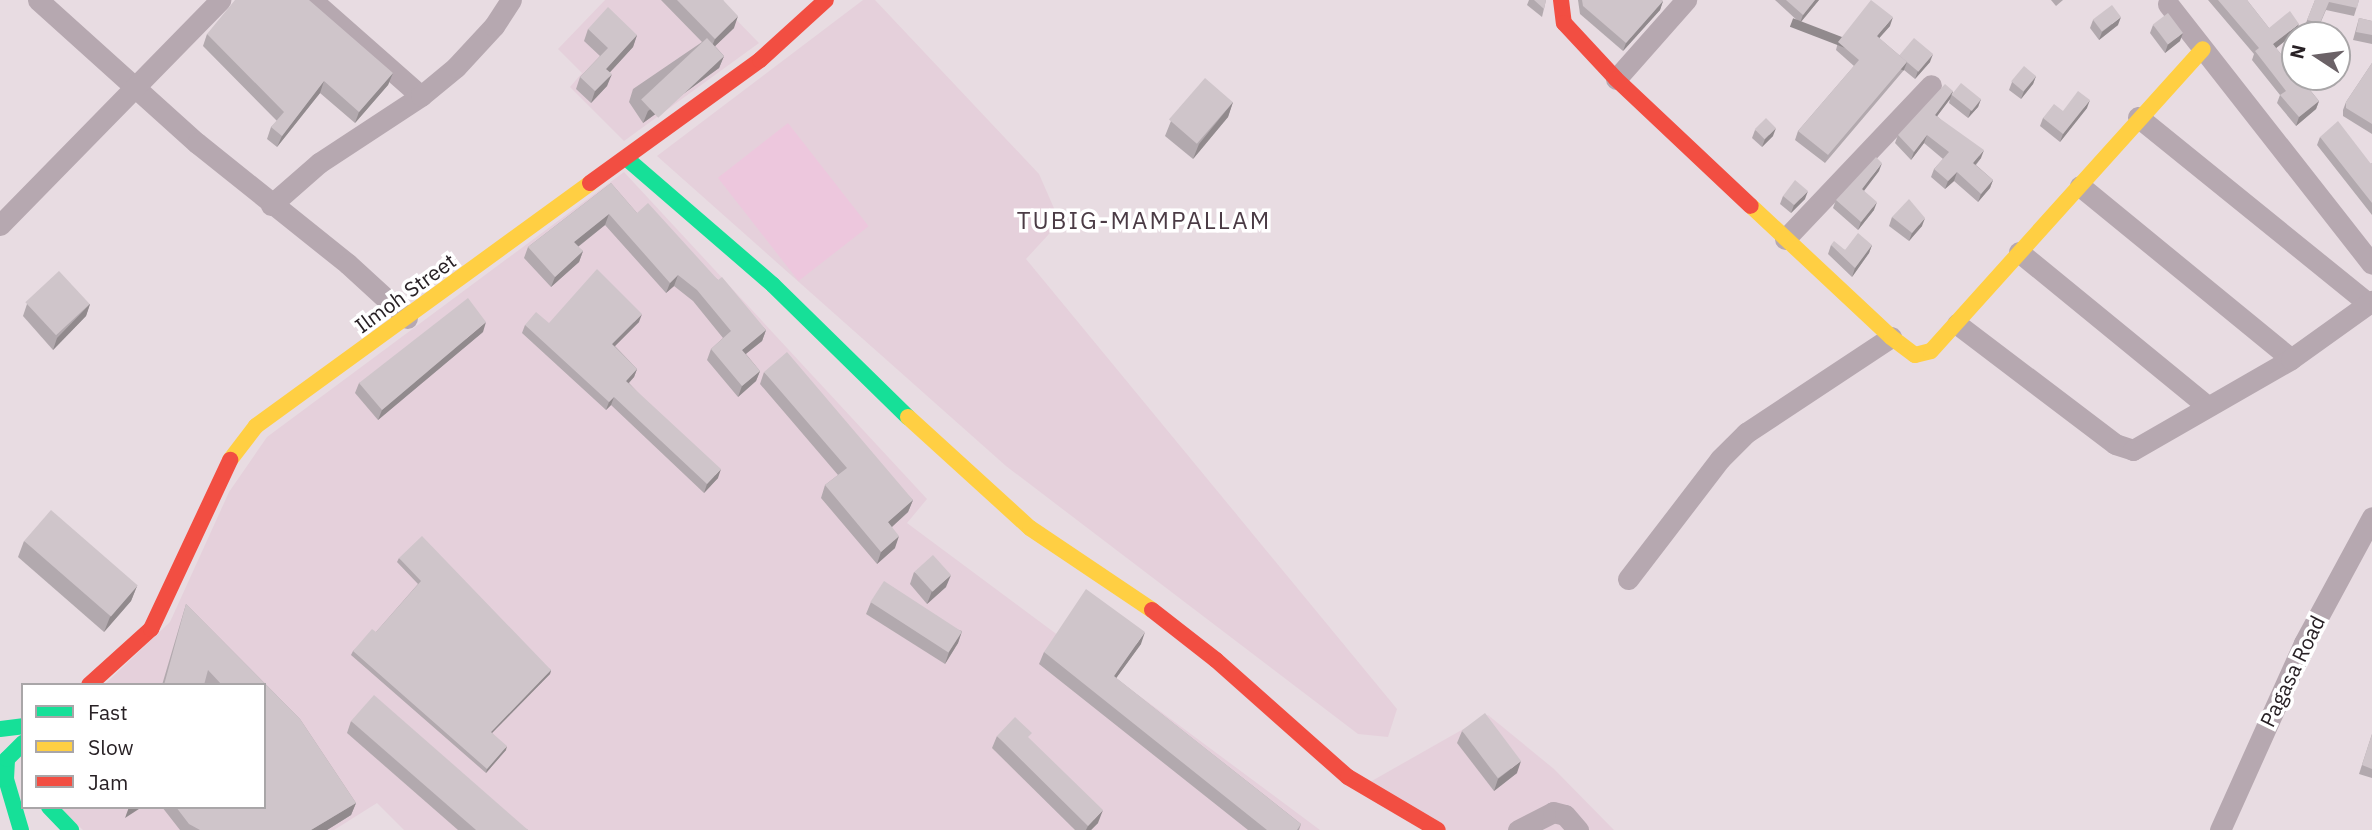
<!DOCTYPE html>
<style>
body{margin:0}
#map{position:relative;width:2372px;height:830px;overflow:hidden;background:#e8dce2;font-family:"IBM Plex Sans",sans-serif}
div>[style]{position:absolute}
.built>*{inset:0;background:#e5d0db}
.green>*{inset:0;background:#edc7dd;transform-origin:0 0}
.street>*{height:21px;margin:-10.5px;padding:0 10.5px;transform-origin:10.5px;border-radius:10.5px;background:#b6a8b0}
.fast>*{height:16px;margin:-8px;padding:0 8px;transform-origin:8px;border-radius:8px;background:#16e098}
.slow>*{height:16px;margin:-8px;padding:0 8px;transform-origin:8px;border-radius:8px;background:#ffcf43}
.jam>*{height:16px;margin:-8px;padding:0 8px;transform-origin:8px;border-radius:8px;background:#f24e42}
.wall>*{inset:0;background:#b2a9ae}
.shaded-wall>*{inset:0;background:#918a8d;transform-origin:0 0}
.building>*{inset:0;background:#cfc5ca;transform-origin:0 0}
span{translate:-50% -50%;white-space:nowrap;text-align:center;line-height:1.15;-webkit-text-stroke:7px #fff;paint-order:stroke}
.street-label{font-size:21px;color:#282125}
.quarter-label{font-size:24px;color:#4b3b45;letter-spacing:2px}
.legend{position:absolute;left:21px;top:683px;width:245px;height:126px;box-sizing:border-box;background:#fff;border:2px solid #a9a6a8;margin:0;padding:9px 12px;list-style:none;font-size:21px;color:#282125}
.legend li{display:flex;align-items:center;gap:14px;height:35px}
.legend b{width:35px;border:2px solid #a9a6a8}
.north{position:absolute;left:2281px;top:21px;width:70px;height:70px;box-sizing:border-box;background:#fff;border:2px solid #a9a6a8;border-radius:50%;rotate:283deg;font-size:19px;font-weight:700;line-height:28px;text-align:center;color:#282125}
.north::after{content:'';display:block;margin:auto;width:24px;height:32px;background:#6b6267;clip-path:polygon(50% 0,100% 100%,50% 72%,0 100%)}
</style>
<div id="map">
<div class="built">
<i style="clip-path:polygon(605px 0,717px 0,759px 43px,624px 141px,570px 87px,582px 73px,558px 49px)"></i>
<i style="clip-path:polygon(863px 0,875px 0,1039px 174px,1060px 222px,1026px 259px,1397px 709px,1388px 737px,1358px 734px,1006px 466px,657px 156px)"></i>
<i style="clip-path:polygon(624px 172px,927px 499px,907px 523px,1320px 830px,404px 830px,377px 803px,334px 830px,83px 830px,58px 807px,264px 807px,264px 685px,104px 685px,170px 622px,229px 492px,267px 437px)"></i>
<i style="clip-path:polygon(1488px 715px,1554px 769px,1614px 830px,1432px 830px,1370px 782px)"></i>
</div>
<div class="green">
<i style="left:788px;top:123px;width:131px;height:89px;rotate:52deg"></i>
</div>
<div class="street">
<i style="left:38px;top:0;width:214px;rotate:42deg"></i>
<i style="left:197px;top:143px;width:193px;rotate:38.7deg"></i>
<i style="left:348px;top:264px;width:80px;rotate:42.5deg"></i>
<i style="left:312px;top:0;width:145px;rotate:41.4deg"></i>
<i style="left:2168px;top:4px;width:330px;rotate:51.9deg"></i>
<i style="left:1616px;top:79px;width:106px;rotate:-48.5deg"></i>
<i style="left:2138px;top:117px;width:296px;rotate:39deg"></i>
<i style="left:2080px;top:186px;width:273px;rotate:39.3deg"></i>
<i style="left:271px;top:205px;width:64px;rotate:-41.2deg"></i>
<i style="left:319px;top:163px;width:122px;rotate:-33.3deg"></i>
<i style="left:421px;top:96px;width:45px;rotate:-39.6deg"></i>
<i style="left:456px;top:67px;width:56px;rotate:-47.2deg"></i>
<i style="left:494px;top:26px;width:31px;rotate:-57deg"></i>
<i style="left:0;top:225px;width:315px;rotate:-45.6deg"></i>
<i style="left:1785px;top:239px;width:212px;rotate:-46.5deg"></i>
<i style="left:2019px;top:252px;width:243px;rotate:39.3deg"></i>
<i style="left:1957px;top:324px;width:198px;rotate:37.2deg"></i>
<i style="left:2115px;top:444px;width:19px;rotate:18deg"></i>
<i style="left:2133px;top:450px;width:182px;rotate:-29.9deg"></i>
<i style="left:2291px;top:359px;width:100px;rotate:-35.6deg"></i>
<i style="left:1628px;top:579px;width:151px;rotate:-52.5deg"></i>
<i style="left:1720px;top:459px;width:37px;rotate:-45deg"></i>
<i style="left:1746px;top:433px;width:174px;rotate:-33.5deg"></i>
<i style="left:1518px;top:830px;width:39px;rotate:-27deg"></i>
<i style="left:1553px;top:812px;width:12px;rotate:14deg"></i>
<i style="left:1565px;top:815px;width:20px;rotate:49deg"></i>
<i style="left:2220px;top:830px;width:205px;rotate:-65.8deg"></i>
<i style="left:2304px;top:643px;width:143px;rotate:-61.6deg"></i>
</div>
<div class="fast">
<i style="left:626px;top:158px;width:194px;rotate:40.8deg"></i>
<i style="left:773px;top:285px;width:189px;rotate:44.4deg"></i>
<i style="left:0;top:729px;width:23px;rotate:-7deg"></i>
<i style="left:49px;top:807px;width:32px;rotate:46deg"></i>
<i style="left:21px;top:830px;width:53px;rotate:-106.4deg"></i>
<i style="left:6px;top:779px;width:20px;rotate:-87deg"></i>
<i style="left:7px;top:759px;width:23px;rotate:-45deg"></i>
</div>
<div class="slow">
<i style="left:1751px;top:206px;width:192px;rotate:43.1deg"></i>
<i style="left:1891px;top:337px;width:30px;rotate:37deg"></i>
<i style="left:1915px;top:355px;width:16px;rotate:-14deg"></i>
<i style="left:1931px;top:351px;width:406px;rotate:-48deg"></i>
<i style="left:908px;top:417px;width:165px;rotate:42.3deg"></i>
<i style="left:1030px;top:528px;width:147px;rotate:33.9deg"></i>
<i style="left:230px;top:460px;width:43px;rotate:-52.6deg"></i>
<i style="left:256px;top:426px;width:413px;rotate:-36deg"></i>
</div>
<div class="jam">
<i style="left:1561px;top:0;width:23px;rotate:83deg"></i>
<i style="left:1564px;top:23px;width:76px;rotate:47.1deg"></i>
<i style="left:1616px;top:79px;width:185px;rotate:43.3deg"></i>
<i style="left:590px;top:183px;width:210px;rotate:-35.9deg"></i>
<i style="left:760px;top:60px;width:89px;rotate:-42.3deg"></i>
<i style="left:1152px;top:610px;width:81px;rotate:38deg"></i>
<i style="left:1216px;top:660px;width:176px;rotate:41.6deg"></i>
<i style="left:1348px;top:777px;width:104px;rotate:30.5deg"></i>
<i style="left:89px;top:685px;width:84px;rotate:-42.1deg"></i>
<i style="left:151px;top:629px;width:187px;rotate:-64.9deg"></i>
</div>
<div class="wall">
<i style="clip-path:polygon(661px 0,723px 0,734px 28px,715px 46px,724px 56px,719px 68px,643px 123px,629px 102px,633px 89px,702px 42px)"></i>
<i style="clip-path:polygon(1529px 0,1546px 0,1542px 17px,1527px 5px)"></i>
<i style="clip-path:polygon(1578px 0,1661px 0,1663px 1px,1660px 10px,1623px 51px,1580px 14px)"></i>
<i style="clip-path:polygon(1775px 0,1819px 0,1800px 23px)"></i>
<i style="clip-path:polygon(2051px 0,2063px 0,2056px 6px)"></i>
<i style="clip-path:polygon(2208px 0,2247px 0,2269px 28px,2296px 32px,2276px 48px,2319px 101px,2316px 109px,2296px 126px,2277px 103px,2280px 95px,2252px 60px,2254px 54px)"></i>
<i style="clip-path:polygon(2315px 0,2359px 0,2354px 16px,2326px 10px,2317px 31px,2304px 28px)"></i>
<i style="clip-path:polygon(2359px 18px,2372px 21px,2372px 44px,2353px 40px)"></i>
<i style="clip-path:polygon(2093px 20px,2118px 25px,2099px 40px,2090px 28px)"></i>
<i style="clip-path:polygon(2153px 25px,2180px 41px,2165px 53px,2150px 33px)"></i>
<i style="clip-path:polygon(1890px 26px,1879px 38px,1899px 55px,1930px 62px,1915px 79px,1904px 70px,1825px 163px,1795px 140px,1798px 131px,1854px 66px,1836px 50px,1838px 42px)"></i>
<i style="clip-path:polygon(588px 29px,637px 35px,633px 47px,610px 72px,607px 86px,591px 103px,576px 89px,580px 77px,600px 56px,584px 41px)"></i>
<i style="clip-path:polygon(207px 34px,393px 73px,388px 85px,355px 123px,320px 93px,277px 147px,267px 139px,271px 127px,277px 121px,203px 46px)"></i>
<i style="clip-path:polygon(2372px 63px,2372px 134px,2343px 116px,2343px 110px,2346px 102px)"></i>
<i style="clip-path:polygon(2036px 76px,2033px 84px,2021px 99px,2009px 90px,2012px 82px)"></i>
<i style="clip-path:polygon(1953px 91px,1952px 95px,1981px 99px,1978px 107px,1968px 118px,1949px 103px,1950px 99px,1937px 116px,1981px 158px,1976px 165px,1993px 180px,1990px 188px,1978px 202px,1954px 181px,1945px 189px,1931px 177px,1934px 169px,1943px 159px,1924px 143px,1911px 160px,1895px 143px,1898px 135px)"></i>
<i style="clip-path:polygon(1233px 102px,1228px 117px,1193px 159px,1165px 136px,1171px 121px)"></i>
<i style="clip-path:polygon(2087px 108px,2060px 142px,2040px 126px,2043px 118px,2063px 111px)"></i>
<i style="clip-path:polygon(1755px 130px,1773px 136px,1762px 147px,1752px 138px)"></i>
<i style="clip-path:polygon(2320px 137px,2371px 164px,2372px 163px,2372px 215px,2317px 145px)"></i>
<i style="clip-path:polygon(1879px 171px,1864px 191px,1874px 210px,1858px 230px,1833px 208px,1836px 200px)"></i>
<i style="clip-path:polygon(611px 183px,637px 213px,718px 280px,766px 330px,762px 341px,746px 354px,760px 371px,756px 381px,738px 397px,707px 360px,711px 349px,723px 338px,693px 301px,674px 286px,666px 293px,605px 225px,578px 247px,583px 251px,579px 262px,551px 287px,524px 258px,528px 247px)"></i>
<i style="clip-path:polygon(1783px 196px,1805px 199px,1791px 213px,1780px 204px)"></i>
<i style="clip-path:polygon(1892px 217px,1922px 226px,1909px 241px,1889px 226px)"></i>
<i style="clip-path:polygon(1831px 245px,1845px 250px,1872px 245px,1869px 253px,1852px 277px,1828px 254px)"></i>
<i style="clip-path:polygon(27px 304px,90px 304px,86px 316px,53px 350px,23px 316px)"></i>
<i style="clip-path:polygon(639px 322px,615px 346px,637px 369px,634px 377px,629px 383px,718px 478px,704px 493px,611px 405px,606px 410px,522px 333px,525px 325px)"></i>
<i style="clip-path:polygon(483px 332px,378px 420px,355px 393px,359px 383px)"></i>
<i style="clip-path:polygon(764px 372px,913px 500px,908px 512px,892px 527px,895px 548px,877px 564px,821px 498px,825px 485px,838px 475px,760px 384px)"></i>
<i style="clip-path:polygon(24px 541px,137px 586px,131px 601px,104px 632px,18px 557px)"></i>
<i style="clip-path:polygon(399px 558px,551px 670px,550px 674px,492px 733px,506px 750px,486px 773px,351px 655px,353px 651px,376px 632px,418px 584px,397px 562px)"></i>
<i style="clip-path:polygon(914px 572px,946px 587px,927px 604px,910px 584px)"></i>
<i style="clip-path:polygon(871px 602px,962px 631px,958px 643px,945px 664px,866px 614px)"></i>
<i style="clip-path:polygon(186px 604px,300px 719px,356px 803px,351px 815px,327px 830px,180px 830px,162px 807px,264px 807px,264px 685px,206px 685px,205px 684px,204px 685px,162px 685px)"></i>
<i style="clip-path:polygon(1141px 644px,1116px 678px,1301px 824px,1299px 830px,1248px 830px,1039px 664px,1044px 652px)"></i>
<i style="clip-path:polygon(351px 721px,528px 830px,458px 830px,347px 733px)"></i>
<i style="clip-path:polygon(1462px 731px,1517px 773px,1494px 791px,1457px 743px)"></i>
<i style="clip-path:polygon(2372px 734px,2372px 778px,2359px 774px)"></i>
<i style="clip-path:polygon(997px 736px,1098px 823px,1091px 830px,1075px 830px,992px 748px)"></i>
</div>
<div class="shaded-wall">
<i style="clip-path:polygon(1815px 0,1819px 0,1800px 23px,1803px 15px)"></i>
<i style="clip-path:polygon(1663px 1px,1660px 10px,1623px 51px,1626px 43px)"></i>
<i style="clip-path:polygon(738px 16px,734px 28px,710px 51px,715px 39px)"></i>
<i style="clip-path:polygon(1893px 17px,1890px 26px,1874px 44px,1877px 36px)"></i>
<i style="clip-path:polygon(2121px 17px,2118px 25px,2099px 40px,2102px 32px)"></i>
<i style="clip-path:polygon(2299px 24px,2296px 32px,2270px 53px,2273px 44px)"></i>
<i style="clip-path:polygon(2183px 33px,2180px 41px,2165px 53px,2168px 44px)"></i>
<i style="clip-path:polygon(637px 35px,633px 47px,602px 81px,606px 69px)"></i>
<i style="clip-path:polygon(1933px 54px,1930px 62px,1915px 79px,1918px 71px)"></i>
<i style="clip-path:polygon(724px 56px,719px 68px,643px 123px,648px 111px)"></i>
<i style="left:1907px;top:62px;width:9px;height:122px;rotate:111deg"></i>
<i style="clip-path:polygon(393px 73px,388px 85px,355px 123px,359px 112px)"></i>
<i style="clip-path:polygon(612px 74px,607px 86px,591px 103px,595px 91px)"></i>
<i style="clip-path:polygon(2036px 76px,2033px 84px,2021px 99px,2024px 91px)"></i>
<i style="clip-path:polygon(324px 81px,320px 93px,277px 147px,282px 136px)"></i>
<i style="clip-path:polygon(1953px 91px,1950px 99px,1932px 123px,1935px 115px)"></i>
<i style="clip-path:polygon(1981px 99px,1978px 107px,1968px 118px,1971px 110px)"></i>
<i style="clip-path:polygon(2090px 100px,2087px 108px,2060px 142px,2063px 134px)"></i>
<i style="clip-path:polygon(2319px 101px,2316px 109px,2296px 126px,2299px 117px)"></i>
<i style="clip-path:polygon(1233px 102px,1228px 117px,1193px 159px,1199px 144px)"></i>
<i style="clip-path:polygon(1776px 128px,1773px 136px,1762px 147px,1765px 139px)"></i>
<i style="clip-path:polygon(1927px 135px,1924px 143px,1911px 160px,1914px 152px)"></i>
<i style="clip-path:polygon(1984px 150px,1981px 158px,1970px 171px,1973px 163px)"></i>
<i style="clip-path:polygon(1882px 163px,1879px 171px,1859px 197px,1862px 189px)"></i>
<i style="clip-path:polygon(1957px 172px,1954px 181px,1945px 189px,1948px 181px)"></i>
<i style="clip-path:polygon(1993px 180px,1990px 188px,1978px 202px,1981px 194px)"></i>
<i style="clip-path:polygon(1808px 191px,1805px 199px,1791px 213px,1794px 205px)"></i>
<i style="clip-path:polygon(1877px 202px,1874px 210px,1858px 230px,1861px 222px)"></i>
<i style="clip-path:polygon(609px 214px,605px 225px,570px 253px,574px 242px)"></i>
<i style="clip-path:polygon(1925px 218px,1922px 226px,1909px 241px,1912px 233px)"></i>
<i style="clip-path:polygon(1872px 245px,1869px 253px,1852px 277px,1855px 268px)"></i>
<i style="clip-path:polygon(583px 251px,579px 262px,551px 287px,555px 277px)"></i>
<i style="clip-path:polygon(678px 275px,674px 286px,666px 293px,670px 283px)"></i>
<i style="clip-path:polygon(90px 304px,86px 316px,53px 350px,57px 338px)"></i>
<i style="clip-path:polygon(642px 314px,639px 322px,609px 352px,612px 344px)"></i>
<i style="clip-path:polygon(486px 322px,483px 332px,378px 420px,382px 410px)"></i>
<i style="clip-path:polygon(766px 330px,762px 341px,738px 360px,742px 350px)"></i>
<i style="clip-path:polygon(637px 369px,634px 377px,623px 389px,626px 381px)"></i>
<i style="clip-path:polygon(760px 371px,756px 381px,738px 397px,742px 386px)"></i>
<i style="clip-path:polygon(614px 397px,611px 405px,606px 410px,609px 402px)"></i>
<i style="clip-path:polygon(721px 469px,718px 478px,704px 493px,707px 484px)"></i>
<i style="clip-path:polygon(913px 500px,908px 512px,884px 534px,888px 522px)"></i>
<i style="clip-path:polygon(899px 536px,895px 548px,877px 564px,881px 552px)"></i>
<i style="clip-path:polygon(951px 575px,946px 587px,927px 604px,932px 591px)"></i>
<i style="clip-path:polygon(137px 586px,131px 601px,104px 632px,110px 617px)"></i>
<i style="clip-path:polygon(962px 631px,958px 643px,945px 664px,949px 652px)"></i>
<i style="clip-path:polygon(1145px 632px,1141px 644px,1109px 688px,1114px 676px)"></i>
<i style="clip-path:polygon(551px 670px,550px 674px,489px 736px,491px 732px)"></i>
<i style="clip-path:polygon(507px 746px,506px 750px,486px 773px,487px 769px)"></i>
<i style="clip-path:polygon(1521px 761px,1517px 773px,1494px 791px,1498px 779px)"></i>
<i style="clip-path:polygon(356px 803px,351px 815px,327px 830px,311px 830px)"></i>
<i style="clip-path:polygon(129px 807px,142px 807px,125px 818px)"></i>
<i style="clip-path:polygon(1103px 810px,1098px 823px,1091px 830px,1086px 830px,1088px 826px)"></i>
</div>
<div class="building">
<i style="clip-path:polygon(235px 0,309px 0,393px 73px,359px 112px,324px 81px,282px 136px,271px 127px,284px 112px,207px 34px)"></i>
<i style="clip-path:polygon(677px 0,723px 0,738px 16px,715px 39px)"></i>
<i style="clip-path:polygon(1534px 0,1546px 0,1544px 9px)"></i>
<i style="clip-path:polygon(1582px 0,1661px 0,1663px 1px,1626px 43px,1583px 6px)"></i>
<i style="clip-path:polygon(1786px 0,1815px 0,1803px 15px)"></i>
<i style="clip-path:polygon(1871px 0,1893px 17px,1877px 36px,1907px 62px,1828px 155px,1798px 131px,1859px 60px,1838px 42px)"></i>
<i style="clip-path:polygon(2218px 0,2247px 0,2269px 28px,2290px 11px,2299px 24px,2273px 44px,2295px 72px,2295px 77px,2299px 77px,2319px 101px,2299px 117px,2280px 95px,2286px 91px,2255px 51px,2259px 48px)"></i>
<i style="clip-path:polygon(2315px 0,2359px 0,2357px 8px,2329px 2px,2320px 23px,2307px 20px)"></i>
<i style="left:2112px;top:5px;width:15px;height:24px;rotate:53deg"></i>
<i style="clip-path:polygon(608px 7px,637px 35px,606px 69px,612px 74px,595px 91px,580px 77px,608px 48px,588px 29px)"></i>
<i style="left:2168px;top:13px;width:25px;height:19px;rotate:53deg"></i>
<i style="clip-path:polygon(2359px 18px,2372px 21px,2372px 35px,2356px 32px)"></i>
<i style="left:707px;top:38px;width:25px;height:90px;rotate:47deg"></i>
<i style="left:1914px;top:38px;width:25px;height:23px;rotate:40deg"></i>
<i style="clip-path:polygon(2372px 63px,2372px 124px,2346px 108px,2346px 102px)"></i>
<i style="left:2024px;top:66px;width:16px;height:20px;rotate:40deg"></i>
<i style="left:1205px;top:78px;width:37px;height:55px;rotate:41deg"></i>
<i style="left:1961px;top:83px;width:26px;height:15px;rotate:39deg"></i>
<i style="clip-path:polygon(1945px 84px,1953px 91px,1935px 115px,1984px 150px,1973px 163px,1993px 180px,1981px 194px,1957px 172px,1948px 181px,1934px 169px,1949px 152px,1927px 135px,1914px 152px,1898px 135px)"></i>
<i style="clip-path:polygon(2078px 91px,2090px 100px,2063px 134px,2043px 118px,2054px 104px,2063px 111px)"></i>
<i style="left:1766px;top:118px;width:14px;height:16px;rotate:45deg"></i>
<i style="clip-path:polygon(2338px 121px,2371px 164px,2372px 163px,2372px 203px,2320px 137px)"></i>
<i style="clip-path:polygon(1876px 157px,1882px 163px,1862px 189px,1877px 202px,1861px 222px,1836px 200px)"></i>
<i style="clip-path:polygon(1795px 180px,1808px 191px,1794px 205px,1783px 196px)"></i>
<i style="clip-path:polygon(611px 183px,637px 213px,648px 203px,718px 280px,722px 277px,766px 330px,742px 350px,760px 371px,742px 386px,711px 349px,731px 331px,697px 290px,678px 275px,670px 283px,609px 214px,574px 242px,583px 251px,555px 277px,528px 247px)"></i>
<i style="clip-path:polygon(1909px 199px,1925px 218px,1912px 233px,1892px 217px)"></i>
<i style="clip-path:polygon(1858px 233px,1872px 245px,1855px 268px,1831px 245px,1834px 241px,1845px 250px)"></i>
<i style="clip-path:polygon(597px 269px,642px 314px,612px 344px,637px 369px,626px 381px,721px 469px,707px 484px,614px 397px,609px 402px,525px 325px,536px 312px,549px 323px)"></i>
<i style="left:59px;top:271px;width:45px;height:46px;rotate:47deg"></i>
<i style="clip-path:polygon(468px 298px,486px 322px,382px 410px,359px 383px)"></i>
<i style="clip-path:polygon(787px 352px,913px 500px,888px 522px,899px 536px,881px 552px,825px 485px,847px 468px,764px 372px)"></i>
<i style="left:51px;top:510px;width:115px;height:41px;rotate:41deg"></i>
<i style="clip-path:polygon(422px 536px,551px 670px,491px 732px,507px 746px,487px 769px,353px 651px,372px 629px,376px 632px,421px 581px,399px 558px)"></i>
<i style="left:933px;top:555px;width:27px;height:25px;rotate:48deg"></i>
<i style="left:884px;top:581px;width:93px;height:25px;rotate:33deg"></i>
<i style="clip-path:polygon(1086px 589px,1145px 632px,1114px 676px,1301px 824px,1297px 830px,1267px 830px,1044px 652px)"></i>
<i style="clip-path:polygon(186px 604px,300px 719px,356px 803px,311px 830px,200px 830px,189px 824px,176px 807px,264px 807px,264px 685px,222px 685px,208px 670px,204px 685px,164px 685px)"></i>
<i style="clip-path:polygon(374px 695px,528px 830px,476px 830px,351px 721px)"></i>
<i style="left:1485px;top:713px;width:60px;height:29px;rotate:53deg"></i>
<i style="clip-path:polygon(1015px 717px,1032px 733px,1028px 737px,1103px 810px,1088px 826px,997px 736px)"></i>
<i style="clip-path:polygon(2372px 734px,2372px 769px,2362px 765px)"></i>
</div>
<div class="street-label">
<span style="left:405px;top:293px;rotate:-36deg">Ilmoh Street</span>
<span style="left:2292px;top:671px;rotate:-64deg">Pagasa Road</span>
</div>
<div class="quarter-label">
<span style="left:1144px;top:221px">TUBIG-MAMPALLAM</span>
</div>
<ul class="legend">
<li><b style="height:9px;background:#16e098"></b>Fast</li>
<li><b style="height:9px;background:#ffcf43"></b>Slow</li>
<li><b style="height:9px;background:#f24e42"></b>Jam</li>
</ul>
<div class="north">N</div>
</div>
